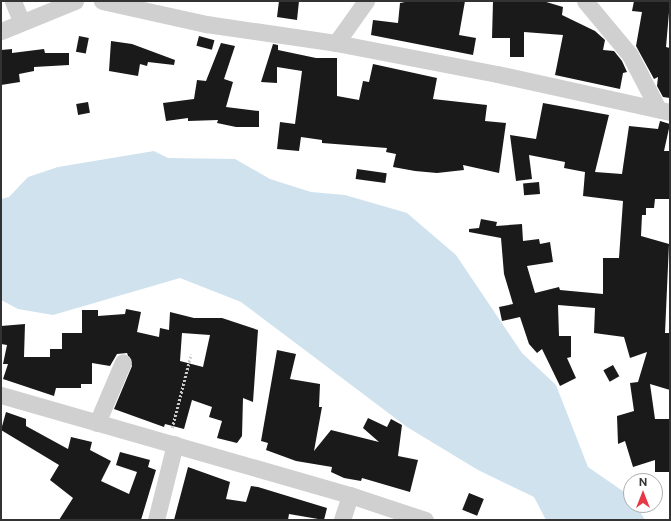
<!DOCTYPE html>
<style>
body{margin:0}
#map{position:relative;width:671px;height:521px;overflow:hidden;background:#fff;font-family:"Public Sans",sans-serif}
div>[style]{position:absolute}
.water>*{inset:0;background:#cfe2ee}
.building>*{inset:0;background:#1a1a1a;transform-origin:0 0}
.path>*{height:2.5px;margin-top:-1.25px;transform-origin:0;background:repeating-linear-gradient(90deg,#cdcdcd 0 2px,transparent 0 4px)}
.minor>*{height:17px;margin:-8.5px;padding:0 8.5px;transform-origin:8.5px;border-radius:8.5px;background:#d0d0d0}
span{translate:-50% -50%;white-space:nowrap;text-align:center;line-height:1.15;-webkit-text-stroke:4px #fff;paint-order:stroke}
.frame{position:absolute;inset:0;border:2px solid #333;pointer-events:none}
.north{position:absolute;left:623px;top:473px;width:40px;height:40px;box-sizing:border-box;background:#fff;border:1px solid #adadad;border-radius:50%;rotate:0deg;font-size:11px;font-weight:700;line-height:16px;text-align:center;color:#333}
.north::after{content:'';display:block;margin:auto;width:14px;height:18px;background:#e63946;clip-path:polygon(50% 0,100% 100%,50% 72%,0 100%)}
</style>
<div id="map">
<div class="water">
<i style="clip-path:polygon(154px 151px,168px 158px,235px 159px,270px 179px,311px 192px,345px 195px,407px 213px,456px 255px,522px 353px,556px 385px,588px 467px,630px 496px,631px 505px,636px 505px,645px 520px,546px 520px,534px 497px,478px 470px,407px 427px,241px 302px,180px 278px,53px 315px,18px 309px,1px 300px,1px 199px,9px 197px,28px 177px,58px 167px)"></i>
</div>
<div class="building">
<i style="clip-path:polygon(279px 1px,299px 1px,297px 20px,277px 17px)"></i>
<i style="clip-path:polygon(410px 1px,465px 1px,459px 35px,476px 38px,473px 55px,371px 35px,373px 20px,398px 23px,400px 3px)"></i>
<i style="clip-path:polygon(493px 1px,543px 1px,563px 7px,562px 15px,595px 31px,605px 40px,603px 50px,614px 51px,622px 61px,627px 72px,623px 73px,620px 89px,555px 75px,563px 35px,524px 32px,524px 57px,510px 57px,510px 38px,492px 38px)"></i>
<i style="clip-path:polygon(634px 1px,670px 1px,666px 47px,670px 48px,670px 98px,663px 97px,657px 86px,658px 77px,654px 79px,636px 46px,642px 12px,632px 11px)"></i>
<i style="left:79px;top:36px;width:10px;height:16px;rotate:11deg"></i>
<i style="left:199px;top:36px;width:16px;height:10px;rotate:15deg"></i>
<i style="clip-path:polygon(111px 41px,132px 44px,175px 60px,174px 65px,148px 62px,147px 66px,140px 64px,138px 76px,109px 71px)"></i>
<i style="clip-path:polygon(221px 43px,235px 46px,224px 79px,233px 82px,226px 107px,259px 111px,259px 127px,236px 127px,217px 123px,218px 120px,188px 121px,188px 118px,166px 121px,163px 103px,194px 99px,197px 80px,206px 81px)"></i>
<i style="clip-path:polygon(273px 44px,278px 45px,278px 50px,316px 58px,337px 58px,337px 96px,359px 100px,363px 81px,369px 82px,373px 64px,437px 78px,433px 99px,487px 105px,485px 121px,506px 123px,499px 173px,463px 165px,464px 170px,437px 173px,415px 171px,393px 167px,396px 154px,386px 152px,387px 148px,322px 143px,322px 140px,301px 137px,299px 151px,277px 149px,280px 122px,295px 124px,302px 71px,277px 67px,277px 83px,261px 82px)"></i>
<i style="clip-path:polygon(12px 49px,12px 53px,44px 49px,45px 53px,69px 53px,69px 65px,34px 67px,34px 71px,19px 74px,20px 82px,1px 85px,1px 50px)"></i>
<i style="left:88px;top:102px;width:11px;height:12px;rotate:80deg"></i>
<i style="clip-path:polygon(543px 103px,609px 115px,595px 172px,622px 174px,629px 126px,658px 129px,660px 121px,670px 124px,664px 151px,670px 151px,670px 199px,655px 199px,654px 208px,646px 208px,646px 215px,642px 215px,641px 236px,669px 244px,665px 333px,670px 333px,670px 390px,650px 384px,655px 419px,670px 419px,670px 472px,655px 472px,655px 460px,633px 467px,625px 441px,618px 444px,617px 416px,634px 411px,630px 383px,638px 382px,647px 352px,630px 358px,624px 337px,594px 333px,595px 308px,558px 305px,559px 336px,571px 336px,571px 357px,567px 358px,576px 378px,560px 386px,542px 349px,537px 353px,529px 344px,520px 317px,502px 321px,499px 307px,513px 304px,504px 274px,501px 238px,469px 232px,469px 229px,479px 228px,481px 219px,497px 222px,496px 226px,522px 224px,523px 241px,539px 239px,540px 244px,550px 242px,553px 262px,527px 266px,535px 293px,559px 287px,560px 290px,603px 294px,603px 258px,619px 258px,623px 201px,583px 196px,585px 172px,564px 168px,565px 162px,529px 155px,532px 179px,516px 181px,510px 135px,536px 139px)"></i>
<i style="left:357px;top:169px;width:30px;height:10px;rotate:8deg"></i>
<i style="left:539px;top:182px;width:12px;height:16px;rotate:85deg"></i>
<i style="clip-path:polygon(evenodd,126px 309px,141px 312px,137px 332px,159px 337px,160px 328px,169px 330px,170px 312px,194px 318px,222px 318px,258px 330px,253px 402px,243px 398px,242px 436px,237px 443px,217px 438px,222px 421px,209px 417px,212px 407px,192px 400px,184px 429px,165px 424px,164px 427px,114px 409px,132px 366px,127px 353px,117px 354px,110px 366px,92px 363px,92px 384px,81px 384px,81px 388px,56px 388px,54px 396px,3px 379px,8px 364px,3px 364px,7px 345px,1px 344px,1px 326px,25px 324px,24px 357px,50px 357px,50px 349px,62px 349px,62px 333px,82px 333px,82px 310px,98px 310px,98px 316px,125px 314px,126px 309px,182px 333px,210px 335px,203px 367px,180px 361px,182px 333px)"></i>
<i style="clip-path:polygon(277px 350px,296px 354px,290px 379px,320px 384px,319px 407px,322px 407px,314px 451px,331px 430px,379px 442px,363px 428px,368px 418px,387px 427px,391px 419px,402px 425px,398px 456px,418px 460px,410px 492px,362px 478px,361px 481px,344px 478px,331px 472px,332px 467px,296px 461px,266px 450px,268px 443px,261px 441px)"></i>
<i style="left:613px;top:365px;width:13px;height:11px;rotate:61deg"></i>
<i style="clip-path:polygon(6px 412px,26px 419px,26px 426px,68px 449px,71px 437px,92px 442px,90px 450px,111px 461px,101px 481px,129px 494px,137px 472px,116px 465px,120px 452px,150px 460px,148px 467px,156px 470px,141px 520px,59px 520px,73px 498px,50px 480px,59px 465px,1px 430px)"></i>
<i style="clip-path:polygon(188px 467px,230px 482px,226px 499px,246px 502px,251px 486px,258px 487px,327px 508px,324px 520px,289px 514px,288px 520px,174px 520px)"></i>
<i style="left:469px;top:493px;width:16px;height:18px;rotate:22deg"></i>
</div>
<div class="path">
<i style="left:172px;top:428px;width:76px;rotate:-75.6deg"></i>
</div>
<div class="minor">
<i style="left:13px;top:1px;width:22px;rotate:68deg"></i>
<i style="left:102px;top:1px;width:107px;rotate:12.5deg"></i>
<i style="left:206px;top:24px;width:131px;rotate:8.3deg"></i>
<i style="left:336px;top:43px;width:164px;rotate:10.9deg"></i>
<i style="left:497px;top:74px;width:177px;rotate:12.4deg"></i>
<i style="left:585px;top:1px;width:70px;rotate:50.2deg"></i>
<i style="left:630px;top:55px;width:61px;rotate:62.6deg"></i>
<i style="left:1px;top:31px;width:80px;rotate:-22.1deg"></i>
<i style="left:336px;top:43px;width:52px;rotate:-54.5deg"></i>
<i style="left:1px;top:395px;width:363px;rotate:16deg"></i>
<i style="left:350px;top:495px;width:79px;rotate:18.4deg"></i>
<i style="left:97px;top:423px;width:66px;rotate:-66.9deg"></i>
<i style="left:156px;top:520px;width:78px;rotate:-76deg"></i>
<i style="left:342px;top:520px;width:26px;rotate:-72deg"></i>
</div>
<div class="frame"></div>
<div class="north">N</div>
</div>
